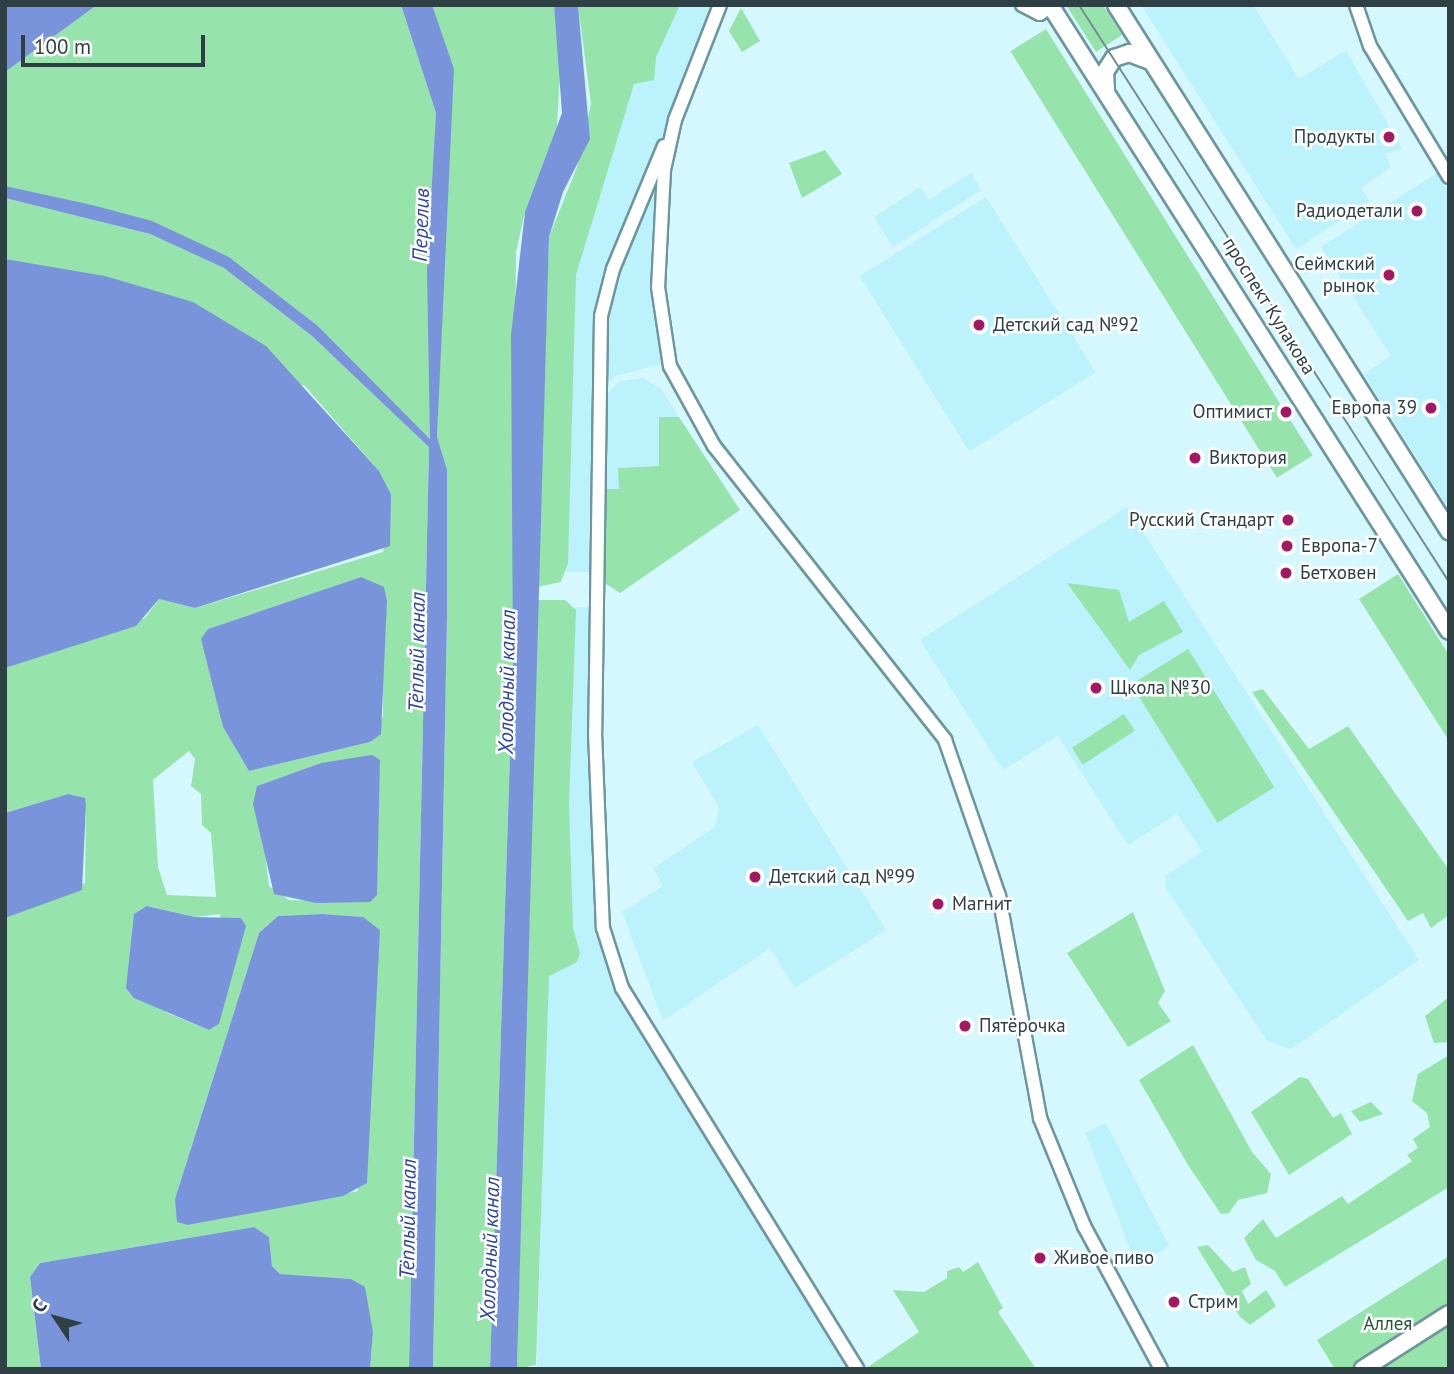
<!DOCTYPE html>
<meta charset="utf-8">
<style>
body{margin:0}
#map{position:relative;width:1454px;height:1374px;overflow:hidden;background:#d5f7fe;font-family:"PT Sans",sans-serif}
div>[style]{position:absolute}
.built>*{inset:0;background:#bcf2fc;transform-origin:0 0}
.green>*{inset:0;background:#96e4ab;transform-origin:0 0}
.water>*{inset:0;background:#7a94dc}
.roads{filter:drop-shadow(2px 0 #6d969e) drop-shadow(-2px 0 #6d969e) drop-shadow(0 2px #6d969e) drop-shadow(0 -2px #6d969e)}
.minor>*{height:12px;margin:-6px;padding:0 6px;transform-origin:6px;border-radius:6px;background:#fff}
.major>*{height:16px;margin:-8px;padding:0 8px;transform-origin:8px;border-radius:8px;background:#fff}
.tram>*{height:2px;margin:-1px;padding:0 1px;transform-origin:1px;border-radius:1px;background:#758d92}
.dots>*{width:19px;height:19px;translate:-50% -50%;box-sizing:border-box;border:4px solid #fff;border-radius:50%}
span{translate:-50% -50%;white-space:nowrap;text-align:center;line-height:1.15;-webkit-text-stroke:5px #fff;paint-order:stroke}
.poi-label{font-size:19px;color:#2f4044}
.right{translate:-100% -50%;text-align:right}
.left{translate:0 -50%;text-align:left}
.street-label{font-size:19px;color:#2f4044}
.park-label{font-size:19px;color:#235b36}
.water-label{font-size:21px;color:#30479d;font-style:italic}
.frame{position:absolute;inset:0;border:7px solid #2f4044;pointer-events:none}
.north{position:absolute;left:21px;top:1283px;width:70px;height:70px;-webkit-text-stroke:5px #fff;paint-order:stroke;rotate:306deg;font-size:19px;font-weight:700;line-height:28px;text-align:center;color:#2f4044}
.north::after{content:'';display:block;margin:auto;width:24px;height:32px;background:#2f4044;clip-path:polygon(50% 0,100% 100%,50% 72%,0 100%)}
.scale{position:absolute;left:21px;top:35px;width:184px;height:32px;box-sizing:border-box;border:4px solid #2f4044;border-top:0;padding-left:9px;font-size:21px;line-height:24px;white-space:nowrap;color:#2f4044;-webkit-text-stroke:5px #fff;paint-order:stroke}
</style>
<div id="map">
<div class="built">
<i style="clip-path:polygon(671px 5px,711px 5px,669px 115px,655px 197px,661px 364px,616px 376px,595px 394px,589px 572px,564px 572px,565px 292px,620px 103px)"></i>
<i style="clip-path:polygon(1141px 5px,1253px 5px,1299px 79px,1346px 50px,1402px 149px,1385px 154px,1391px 167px,1361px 188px,1370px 201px,1296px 249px)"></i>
<i style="clip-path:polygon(971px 173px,981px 190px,893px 247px,874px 217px,920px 187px,929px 200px)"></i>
<i style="clip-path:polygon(1437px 173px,1449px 192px,1449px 509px,1364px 374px,1391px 356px,1321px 247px)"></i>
<i style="left:986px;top:197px;width:207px;height:149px;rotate:58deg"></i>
<i style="clip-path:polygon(643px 378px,661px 389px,679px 417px,659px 418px,659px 466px,619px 468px,619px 490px,603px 489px,604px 397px,620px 381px)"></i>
<i style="clip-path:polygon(1127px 507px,1419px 960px,1291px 1049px,1267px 1041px,1166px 888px,1165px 876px,1202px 851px,1177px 814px,1128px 845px,1058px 736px,1003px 770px,920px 640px)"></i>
<i style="clip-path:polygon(589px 607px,599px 925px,617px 973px,857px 1369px,537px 1369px,547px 961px,570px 927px,563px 608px)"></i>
<i style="clip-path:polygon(758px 725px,886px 930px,795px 988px,770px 948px,663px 1021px,622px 912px,663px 886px,653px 868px,715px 827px,719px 807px,692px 762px)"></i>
<i style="clip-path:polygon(1106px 1123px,1169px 1246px,1137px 1266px,1085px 1133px)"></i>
</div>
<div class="green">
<i style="clip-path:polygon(97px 5px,401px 5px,436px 113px,431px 440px,318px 326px,229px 257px,5px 189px,5px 72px)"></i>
<i style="clip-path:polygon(432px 5px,554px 5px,561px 54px,556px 142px,525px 212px,516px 252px,513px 663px,490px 1369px,433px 1369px,447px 618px,437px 437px,448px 113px)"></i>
<i style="clip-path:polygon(578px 5px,680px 5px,656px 57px,654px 80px,634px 84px,576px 275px,568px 563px,561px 582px,537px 587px,549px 237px,577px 167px,591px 104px)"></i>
<i style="clip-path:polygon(1066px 5px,1103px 5px,1122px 35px,1096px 52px)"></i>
<i style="clip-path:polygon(741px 8px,760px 41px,742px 52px,729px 31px)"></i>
<i style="left:1046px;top:29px;width:503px;height:42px;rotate:58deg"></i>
<i style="clip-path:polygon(825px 150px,842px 174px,802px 198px,789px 163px)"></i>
<i style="clip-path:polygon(evenodd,5px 198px,150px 234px,224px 268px,312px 336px,429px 446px,409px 1369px,370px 1369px,373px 1332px,351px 1279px,280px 1274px,272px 1266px,269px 1237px,254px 1227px,40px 1263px,30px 1277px,41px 1369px,5px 1369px,5px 918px,85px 883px,86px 805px,84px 798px,68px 794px,5px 813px,5px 659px,145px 618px,159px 599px,195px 608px,383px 552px,391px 494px,379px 471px,305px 386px,5px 287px,5px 198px,361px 577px,383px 659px,383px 716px,370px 742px,249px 771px,223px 727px,208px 629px,361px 577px,5px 198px,189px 751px,195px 759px,191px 786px,201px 794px,202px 825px,211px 833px,216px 897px,167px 895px,158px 867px,153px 780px,189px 751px,5px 198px,380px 760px,370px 902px,289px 900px,269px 886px,257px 786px,321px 763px,380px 760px,5px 198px,148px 906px,195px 917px,220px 914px,219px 1024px,209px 1030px,165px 1012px,148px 906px,5px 198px,323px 914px,363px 917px,358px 1191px,188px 1225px,175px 1199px,259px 933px,278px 916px,323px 914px)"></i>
<i style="clip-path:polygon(659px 417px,679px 417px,740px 510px,620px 593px,606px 584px,603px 489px,619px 489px,618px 468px,659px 466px)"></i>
<i style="clip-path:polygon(1398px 574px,1449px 655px,1449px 741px,1359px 599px)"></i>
<i style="clip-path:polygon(1067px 583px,1119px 590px,1129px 622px,1164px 601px,1183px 632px,1139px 655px,1130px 670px)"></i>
<i style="clip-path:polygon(536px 600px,565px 600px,576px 610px,569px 804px,573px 928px,580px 953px,577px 962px,549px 976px,536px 1365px,517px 1369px)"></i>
<i style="left:1188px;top:649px;width:163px;height:67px;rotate:58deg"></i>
<i style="clip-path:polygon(1263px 689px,1309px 749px,1348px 726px,1449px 870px,1449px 915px,1431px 928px,1423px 913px,1408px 921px,1252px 692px)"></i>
<i style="left:1124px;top:714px;width:20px;height:62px;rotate:57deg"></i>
<i style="clip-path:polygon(1133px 912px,1165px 991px,1158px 1003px,1171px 1021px,1128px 1047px,1067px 953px)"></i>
<i style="clip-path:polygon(1449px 997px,1449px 1042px,1434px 1043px,1425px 1016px)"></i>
<i style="clip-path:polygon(1193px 1045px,1252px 1152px,1271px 1174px,1267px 1193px,1238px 1200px,1229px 1213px,1221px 1214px,1188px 1165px,1139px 1080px)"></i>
<i style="clip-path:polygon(1449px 1055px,1449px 1187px,1285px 1287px,1275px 1271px,1256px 1260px,1244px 1238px,1263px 1219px,1276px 1238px,1342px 1196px,1348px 1204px,1412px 1161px,1407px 1155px,1418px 1148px,1413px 1139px,1430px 1127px,1427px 1113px,1412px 1101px,1418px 1074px)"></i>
<i style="clip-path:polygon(1300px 1077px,1308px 1079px,1333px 1118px,1341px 1113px,1352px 1134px,1289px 1175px,1251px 1112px)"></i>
<i style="clip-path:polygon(1371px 1102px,1383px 1114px,1360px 1122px,1351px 1111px)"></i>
<i style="clip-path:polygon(1208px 1245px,1233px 1272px,1245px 1267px,1251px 1284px,1242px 1291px,1248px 1304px,1266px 1290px,1276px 1306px,1250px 1325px,1240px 1317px,1197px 1247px)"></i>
<i style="clip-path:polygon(1449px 1256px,1449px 1314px,1363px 1369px,1335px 1369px,1317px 1340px)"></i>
<i style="clip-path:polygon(978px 1262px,1003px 1308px,998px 1312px,1036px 1369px,865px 1369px,919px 1332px,893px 1290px,924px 1292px,947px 1278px,947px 1271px,959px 1267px,963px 1272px)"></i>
<i style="clip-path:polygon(1449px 1321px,1449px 1369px,1372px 1369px)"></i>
</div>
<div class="water">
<i style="clip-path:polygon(5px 5px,97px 5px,5px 72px)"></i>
<i style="clip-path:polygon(401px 5px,432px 5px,454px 69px,437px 437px,447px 470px,447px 618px,433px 1369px,409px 1369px,429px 447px,312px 336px,224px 268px,150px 234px,5px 198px,5px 186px,92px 205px,152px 221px,229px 257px,318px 326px,430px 439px,427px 270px,436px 113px)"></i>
<i style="clip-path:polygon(554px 5px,578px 5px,590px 139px,563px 192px,549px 237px,517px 1369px,490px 1369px,513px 663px,511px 335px,525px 212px,562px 113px)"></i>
<i style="clip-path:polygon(5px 259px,105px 276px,193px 302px,266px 346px,379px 471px,391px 494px,390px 546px,195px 608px,159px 599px,136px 626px,5px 668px)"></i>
<i style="clip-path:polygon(361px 577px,384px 587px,387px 601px,381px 734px,370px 742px,249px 771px,223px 727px,201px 639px,208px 629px)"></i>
<i style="clip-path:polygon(372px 755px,380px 760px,377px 895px,370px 902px,316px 903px,274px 894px,253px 804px,257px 786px,321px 763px)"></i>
<i style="clip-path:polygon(68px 794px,85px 798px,86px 805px,82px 890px,5px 918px,5px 813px)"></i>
<i style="clip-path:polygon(147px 906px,195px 917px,241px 918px,246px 926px,219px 1024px,209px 1030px,134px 998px,126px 988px,134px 914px)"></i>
<i style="clip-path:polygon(323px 914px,363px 917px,380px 930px,367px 1183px,343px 1196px,188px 1225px,177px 1222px,175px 1199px,259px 933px,278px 916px)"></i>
<i style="clip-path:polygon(254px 1227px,269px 1237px,272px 1266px,280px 1274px,351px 1279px,365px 1287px,373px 1332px,370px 1369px,41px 1369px,30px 1277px,40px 1263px)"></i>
</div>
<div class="roads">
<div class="minor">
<i style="left:720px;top:5px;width:123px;rotate:111.4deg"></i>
<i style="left:675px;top:120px;width:51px;rotate:102.4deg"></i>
<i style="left:664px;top:170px;width:117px;rotate:92.9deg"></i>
<i style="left:658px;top:287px;width:80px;rotate:81.4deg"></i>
<i style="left:670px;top:366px;width:91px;rotate:61.2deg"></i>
<i style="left:714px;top:446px;width:374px;rotate:51.8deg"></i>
<i style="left:945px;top:740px;width:165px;rotate:70.9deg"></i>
<i style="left:999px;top:896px;width:226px;rotate:79.5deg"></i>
<i style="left:1040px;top:1118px;width:117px;rotate:67.8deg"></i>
<i style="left:1084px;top:1226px;width:162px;rotate:61.7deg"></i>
<i style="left:1022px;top:5px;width:20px;rotate:27deg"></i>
<i style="left:1040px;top:14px;width:14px;rotate:-36deg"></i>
<i style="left:1356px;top:5px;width:43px;rotate:71.1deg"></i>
<i style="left:1370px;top:46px;width:153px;rotate:58.9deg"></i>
<i style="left:664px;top:146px;width:133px;rotate:112.5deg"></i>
<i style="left:613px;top:269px;width:49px;rotate:104.3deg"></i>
<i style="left:601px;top:316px;width:416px;rotate:90.8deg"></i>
<i style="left:595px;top:732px;width:196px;rotate:87.7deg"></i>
<i style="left:603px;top:928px;width:63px;rotate:72.4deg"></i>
<i style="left:622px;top:988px;width:448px;rotate:58.3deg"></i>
</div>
<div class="major">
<i style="left:1050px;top:5px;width:742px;rotate:57.49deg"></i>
<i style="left:1116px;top:5px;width:623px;rotate:57.66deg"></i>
<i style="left:1106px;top:90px;width:18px;rotate:-93deg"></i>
<i style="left:1105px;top:72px;width:17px;rotate:-57deg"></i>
<i style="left:1114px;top:58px;width:16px;rotate:-18deg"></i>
<i style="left:1129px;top:53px;width:22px;rotate:21deg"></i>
<i style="left:1363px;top:1369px;width:102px;rotate:-32.6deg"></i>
</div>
</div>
<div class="tram">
<i style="left:1079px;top:5px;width:685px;rotate:57.33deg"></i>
</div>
<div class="dots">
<i style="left:1389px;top:137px;background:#a31860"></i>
<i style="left:1417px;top:211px;background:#a31860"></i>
<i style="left:1389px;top:275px;background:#a31860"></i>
<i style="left:979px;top:325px;background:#a31860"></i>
<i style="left:1431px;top:408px;background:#a31860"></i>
<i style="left:1286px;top:412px;background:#a31860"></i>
<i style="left:1195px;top:458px;background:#a31860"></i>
<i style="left:1288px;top:520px;background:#a31860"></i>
<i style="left:1287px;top:546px;background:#a31860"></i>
<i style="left:1286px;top:573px;background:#a31860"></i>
<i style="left:1096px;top:688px;background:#a31860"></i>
<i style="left:755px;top:877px;background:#a31860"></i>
<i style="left:938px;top:904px;background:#a31860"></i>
<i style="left:965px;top:1026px;background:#a31860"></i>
<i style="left:1040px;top:1258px;background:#a31860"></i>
<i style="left:1174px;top:1302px;background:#a31860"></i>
</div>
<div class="poi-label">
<span class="right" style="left:1375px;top:137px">Продукты</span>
<span class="right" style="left:1403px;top:211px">Радиодетали</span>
<span class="right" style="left:1375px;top:275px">Сеймский<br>рынок</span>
<span class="left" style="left:993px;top:325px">Детский сад №92</span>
<span class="right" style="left:1417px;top:408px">Европа 39</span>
<span class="right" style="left:1272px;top:412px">Оптимист</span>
<span class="left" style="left:1209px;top:458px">Виктория</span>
<span class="right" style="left:1274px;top:520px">Русский Стандарт</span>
<span class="left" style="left:1301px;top:546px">Европа-7</span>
<span class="left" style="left:1300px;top:573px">Бетховен</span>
<span class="left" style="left:1110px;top:688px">Щкола №30</span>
<span class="left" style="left:769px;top:877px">Детский сад №99</span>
<span class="left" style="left:952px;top:904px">Магнит</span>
<span class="left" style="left:979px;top:1026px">Пятёрочка</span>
<span class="left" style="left:1054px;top:1258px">Живое пиво</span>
<span class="left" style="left:1188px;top:1302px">Стрим</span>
</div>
<div class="street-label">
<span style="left:1269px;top:306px;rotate:58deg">проспект Кулакова</span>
</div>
<div class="park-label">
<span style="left:1388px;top:1324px">Аллея</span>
</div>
<div class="water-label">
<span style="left:421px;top:225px;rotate:-88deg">Перелив</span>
<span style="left:417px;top:652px;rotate:-89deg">Тёплый канал</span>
<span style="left:507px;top:682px;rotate:-89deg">Холодный канал</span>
<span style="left:408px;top:1219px;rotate:-89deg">Тёплый канал</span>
<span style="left:490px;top:1249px;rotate:-88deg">Холодный канал</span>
</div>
<div class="frame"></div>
<div class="north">С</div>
<div class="scale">100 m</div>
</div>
